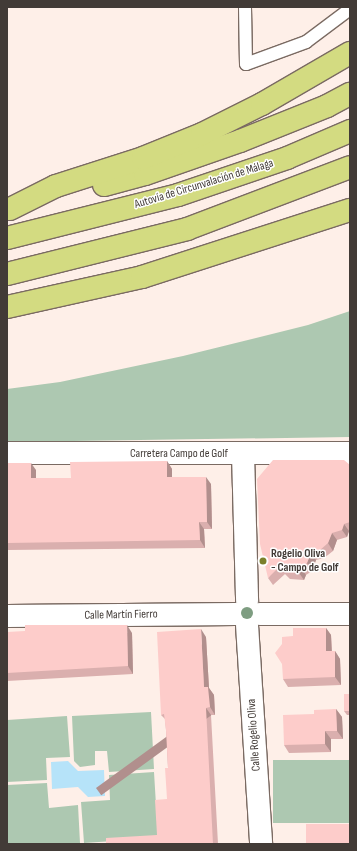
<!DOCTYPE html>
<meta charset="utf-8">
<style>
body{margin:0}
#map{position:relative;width:357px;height:851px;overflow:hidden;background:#feefe8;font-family:"Sofia Sans Condensed",sans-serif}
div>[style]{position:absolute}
.green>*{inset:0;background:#adc8b1;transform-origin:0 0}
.water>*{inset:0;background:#b6e3f9}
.roads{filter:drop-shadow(1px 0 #7a6a62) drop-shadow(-1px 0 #7a6a62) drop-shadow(0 1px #7a6a62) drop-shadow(0 -1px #7a6a62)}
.service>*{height:12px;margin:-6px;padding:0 6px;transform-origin:6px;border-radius:6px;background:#fff}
.minor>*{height:22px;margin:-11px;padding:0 11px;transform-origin:11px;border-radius:11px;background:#fff}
.tertiary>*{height:22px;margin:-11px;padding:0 11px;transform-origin:11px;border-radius:11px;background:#fff}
.motorway>*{height:22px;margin:-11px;padding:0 11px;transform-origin:11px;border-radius:11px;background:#d3db81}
.trees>*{width:12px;height:12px;margin:-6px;border-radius:50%;background:#7e9d81}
.wall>*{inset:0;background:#daafae}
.shaded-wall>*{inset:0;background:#b18f8d;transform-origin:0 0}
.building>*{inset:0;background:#fdccca;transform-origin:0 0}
.dots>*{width:11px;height:11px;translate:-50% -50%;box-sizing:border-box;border:2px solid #fff;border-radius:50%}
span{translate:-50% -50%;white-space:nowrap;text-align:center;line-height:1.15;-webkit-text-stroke:3px #fff;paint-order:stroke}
.street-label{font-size:12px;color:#423b37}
.poi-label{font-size:12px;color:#423b37;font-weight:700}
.left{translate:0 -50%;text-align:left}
.frame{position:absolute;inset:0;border:8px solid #423b37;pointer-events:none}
</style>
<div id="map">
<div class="green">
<i style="clip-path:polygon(350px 311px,350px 437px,7px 442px,7px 389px,60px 382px,183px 356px,308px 325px)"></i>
<i style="clip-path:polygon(151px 712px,154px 769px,109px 772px,107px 751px,95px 751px,95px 765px,80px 767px,74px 761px,72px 716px)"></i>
<i style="clip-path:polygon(67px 716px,70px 757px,46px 758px,47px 780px,7px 782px,7px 720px)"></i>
<i style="left:350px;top:760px;width:63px;height:77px;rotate:90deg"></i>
<i style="clip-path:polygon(154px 772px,158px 838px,84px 843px,81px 802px,110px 800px,109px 775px)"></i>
<i style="clip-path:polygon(47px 783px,49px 808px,78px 805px,80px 843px,7px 844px,7px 785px)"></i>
</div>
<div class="water">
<i style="clip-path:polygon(68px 761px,78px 771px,104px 770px,105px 796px,88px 797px,78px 787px,52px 789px,51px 762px)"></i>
</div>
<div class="roads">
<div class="service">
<i style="left:245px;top:7px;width:57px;rotate:89deg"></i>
<i style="left:246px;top:64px;width:64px;rotate:-20.1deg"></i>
<i style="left:306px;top:42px;width:55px;rotate:-36.9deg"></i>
</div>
<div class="minor">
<i style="left:243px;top:454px;width:147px;rotate:88.4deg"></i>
<i style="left:260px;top:614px;width:90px"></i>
<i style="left:7px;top:616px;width:229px;rotate:-0.5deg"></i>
<i style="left:247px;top:625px;width:219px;rotate:86.3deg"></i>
</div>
<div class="tertiary">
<i style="left:7px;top:453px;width:343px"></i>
</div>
<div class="motorway">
<i style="left:104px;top:185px;width:42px;rotate:-15deg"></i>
<i style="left:145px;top:174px;width:101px;rotate:-19.2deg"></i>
<i style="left:240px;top:141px;width:94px;rotate:-21.9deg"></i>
<i style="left:327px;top:106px;width:26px;rotate:-28deg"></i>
<i style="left:10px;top:209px;width:51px;rotate:-26.6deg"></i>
<i style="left:56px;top:186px;width:91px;rotate:-17.8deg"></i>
<i style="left:143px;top:158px;width:64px;rotate:-22.1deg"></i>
<i style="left:202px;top:134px;width:67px;rotate:-26.6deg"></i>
<i style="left:262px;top:104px;width:102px;rotate:-30.1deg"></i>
<i style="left:7px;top:238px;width:176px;rotate:-14.1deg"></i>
<i style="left:178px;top:195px;width:115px;rotate:-18.7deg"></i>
<i style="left:287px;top:158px;width:69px;rotate:-23.2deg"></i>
<i style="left:7px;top:274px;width:186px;rotate:-14deg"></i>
<i style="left:187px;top:229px;width:174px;rotate:-20.8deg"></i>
<i style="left:7px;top:307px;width:138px;rotate:-12.5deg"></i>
<i style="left:142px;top:277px;width:219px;rotate:-17.9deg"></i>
</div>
</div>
<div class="trees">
<i style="left:247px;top:613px"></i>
</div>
<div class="wall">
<i style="clip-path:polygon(167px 461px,172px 469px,172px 477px,211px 484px,212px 529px,204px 529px,205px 548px,7px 550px,7px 463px,36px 470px,36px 478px,71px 478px)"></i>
<i style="clip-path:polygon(350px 465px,350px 531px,349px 531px,347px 537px,337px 540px,333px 551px,324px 558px,316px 560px,312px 571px,306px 575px,304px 580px,290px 579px,285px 574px,273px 585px,268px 578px)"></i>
<i style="clip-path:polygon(326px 628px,331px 635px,332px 651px,335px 651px,340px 659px,341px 685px,288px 687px,283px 679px,293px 636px)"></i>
<i style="clip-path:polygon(7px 632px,132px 633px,133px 674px,7px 681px)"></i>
<i style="clip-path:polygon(206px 637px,209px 688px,214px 695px,215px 715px,211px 715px,218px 844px,106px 844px,157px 835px,167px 799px,168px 768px,166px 730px,165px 719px,161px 715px)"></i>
<i style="clip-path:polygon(350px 694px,350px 715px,347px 715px,344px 711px)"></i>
<i style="clip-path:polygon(336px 709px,342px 717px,343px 739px,331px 739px,331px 752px,289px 753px,284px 745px,314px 714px)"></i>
</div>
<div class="shaded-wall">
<i style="clip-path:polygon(167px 461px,172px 469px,172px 485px,167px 477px)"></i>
<i style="clip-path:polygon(31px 463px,36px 470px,36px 486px,31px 478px)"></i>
<i style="clip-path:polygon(206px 477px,211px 484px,212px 529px,207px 522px)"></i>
<i style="clip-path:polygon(199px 522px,204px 529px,205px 548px,200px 540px)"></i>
<i style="clip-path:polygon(344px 524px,349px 531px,347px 537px,342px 530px)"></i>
<i style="clip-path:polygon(332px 533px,337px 540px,333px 551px,328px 543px)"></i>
<i style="clip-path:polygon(311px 553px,316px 560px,312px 571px,307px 563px)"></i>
<i style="clip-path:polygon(301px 568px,306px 575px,304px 580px,299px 573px)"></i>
<i style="clip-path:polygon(127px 625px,132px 633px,133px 674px,128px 666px)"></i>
<i style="clip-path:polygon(326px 628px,331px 635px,332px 659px,326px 651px)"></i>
<i style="clip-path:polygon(201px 629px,206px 637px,209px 688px,214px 695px,215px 715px,210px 707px,204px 687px)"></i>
<i style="clip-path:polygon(335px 651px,340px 659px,341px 685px,335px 677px)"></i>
<i style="left:206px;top:708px;width:9px;height:136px;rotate:54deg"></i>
<i style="clip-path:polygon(336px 709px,342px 717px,343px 739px,337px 731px)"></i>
<i style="clip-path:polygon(325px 731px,331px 739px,331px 752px,325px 744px)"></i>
</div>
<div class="building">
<i style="clip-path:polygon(273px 460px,344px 460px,350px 465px,350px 522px,344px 524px,342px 530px,332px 533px,328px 543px,319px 551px,311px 553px,307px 563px,301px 568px,299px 573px,285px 572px,280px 566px,268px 578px,260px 544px,257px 479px)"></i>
<i style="clip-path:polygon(167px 461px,167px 477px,206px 477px,207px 522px,199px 522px,200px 540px,7px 543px,7px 463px,31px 463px,31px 478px,71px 478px,70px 462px)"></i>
<i style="clip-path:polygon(25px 625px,127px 625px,128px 666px,7px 673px,7px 632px,25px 631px)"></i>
<i style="clip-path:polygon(293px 628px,326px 628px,326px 651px,335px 651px,335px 677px,283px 679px,282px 664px,275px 653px,282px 644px,282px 637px,293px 636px)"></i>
<i style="clip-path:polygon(201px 629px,204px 687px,208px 687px,210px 707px,206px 708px,213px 844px,106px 844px,106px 838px,157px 835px,155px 800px,167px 799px,165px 768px,168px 768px,166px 730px,164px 714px,161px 715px,157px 632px)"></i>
<i style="left:350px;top:694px;width:17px;height:6px;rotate:90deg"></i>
<i style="clip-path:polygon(336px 709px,337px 731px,325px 731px,325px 744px,284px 745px,283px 715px,314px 714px,314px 710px)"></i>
<i style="left:350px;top:824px;width:20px;height:44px;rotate:90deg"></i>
</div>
<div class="dots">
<i style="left:263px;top:561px;background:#7b802a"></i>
</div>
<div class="street-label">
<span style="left:204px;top:184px;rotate:-17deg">Autovía de Circunvalación de Málaga</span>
<span style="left:179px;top:454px">Carretera Campo de Golf</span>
<span style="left:121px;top:615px;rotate:-1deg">Calle Martín Fierro</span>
<span style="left:254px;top:735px;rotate:-94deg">Calle Rogelio Oliva</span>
</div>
<div class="poi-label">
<span class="left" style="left:271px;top:561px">Rogelio Oliva<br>- Campo de Golf</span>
</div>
<div class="frame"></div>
</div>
